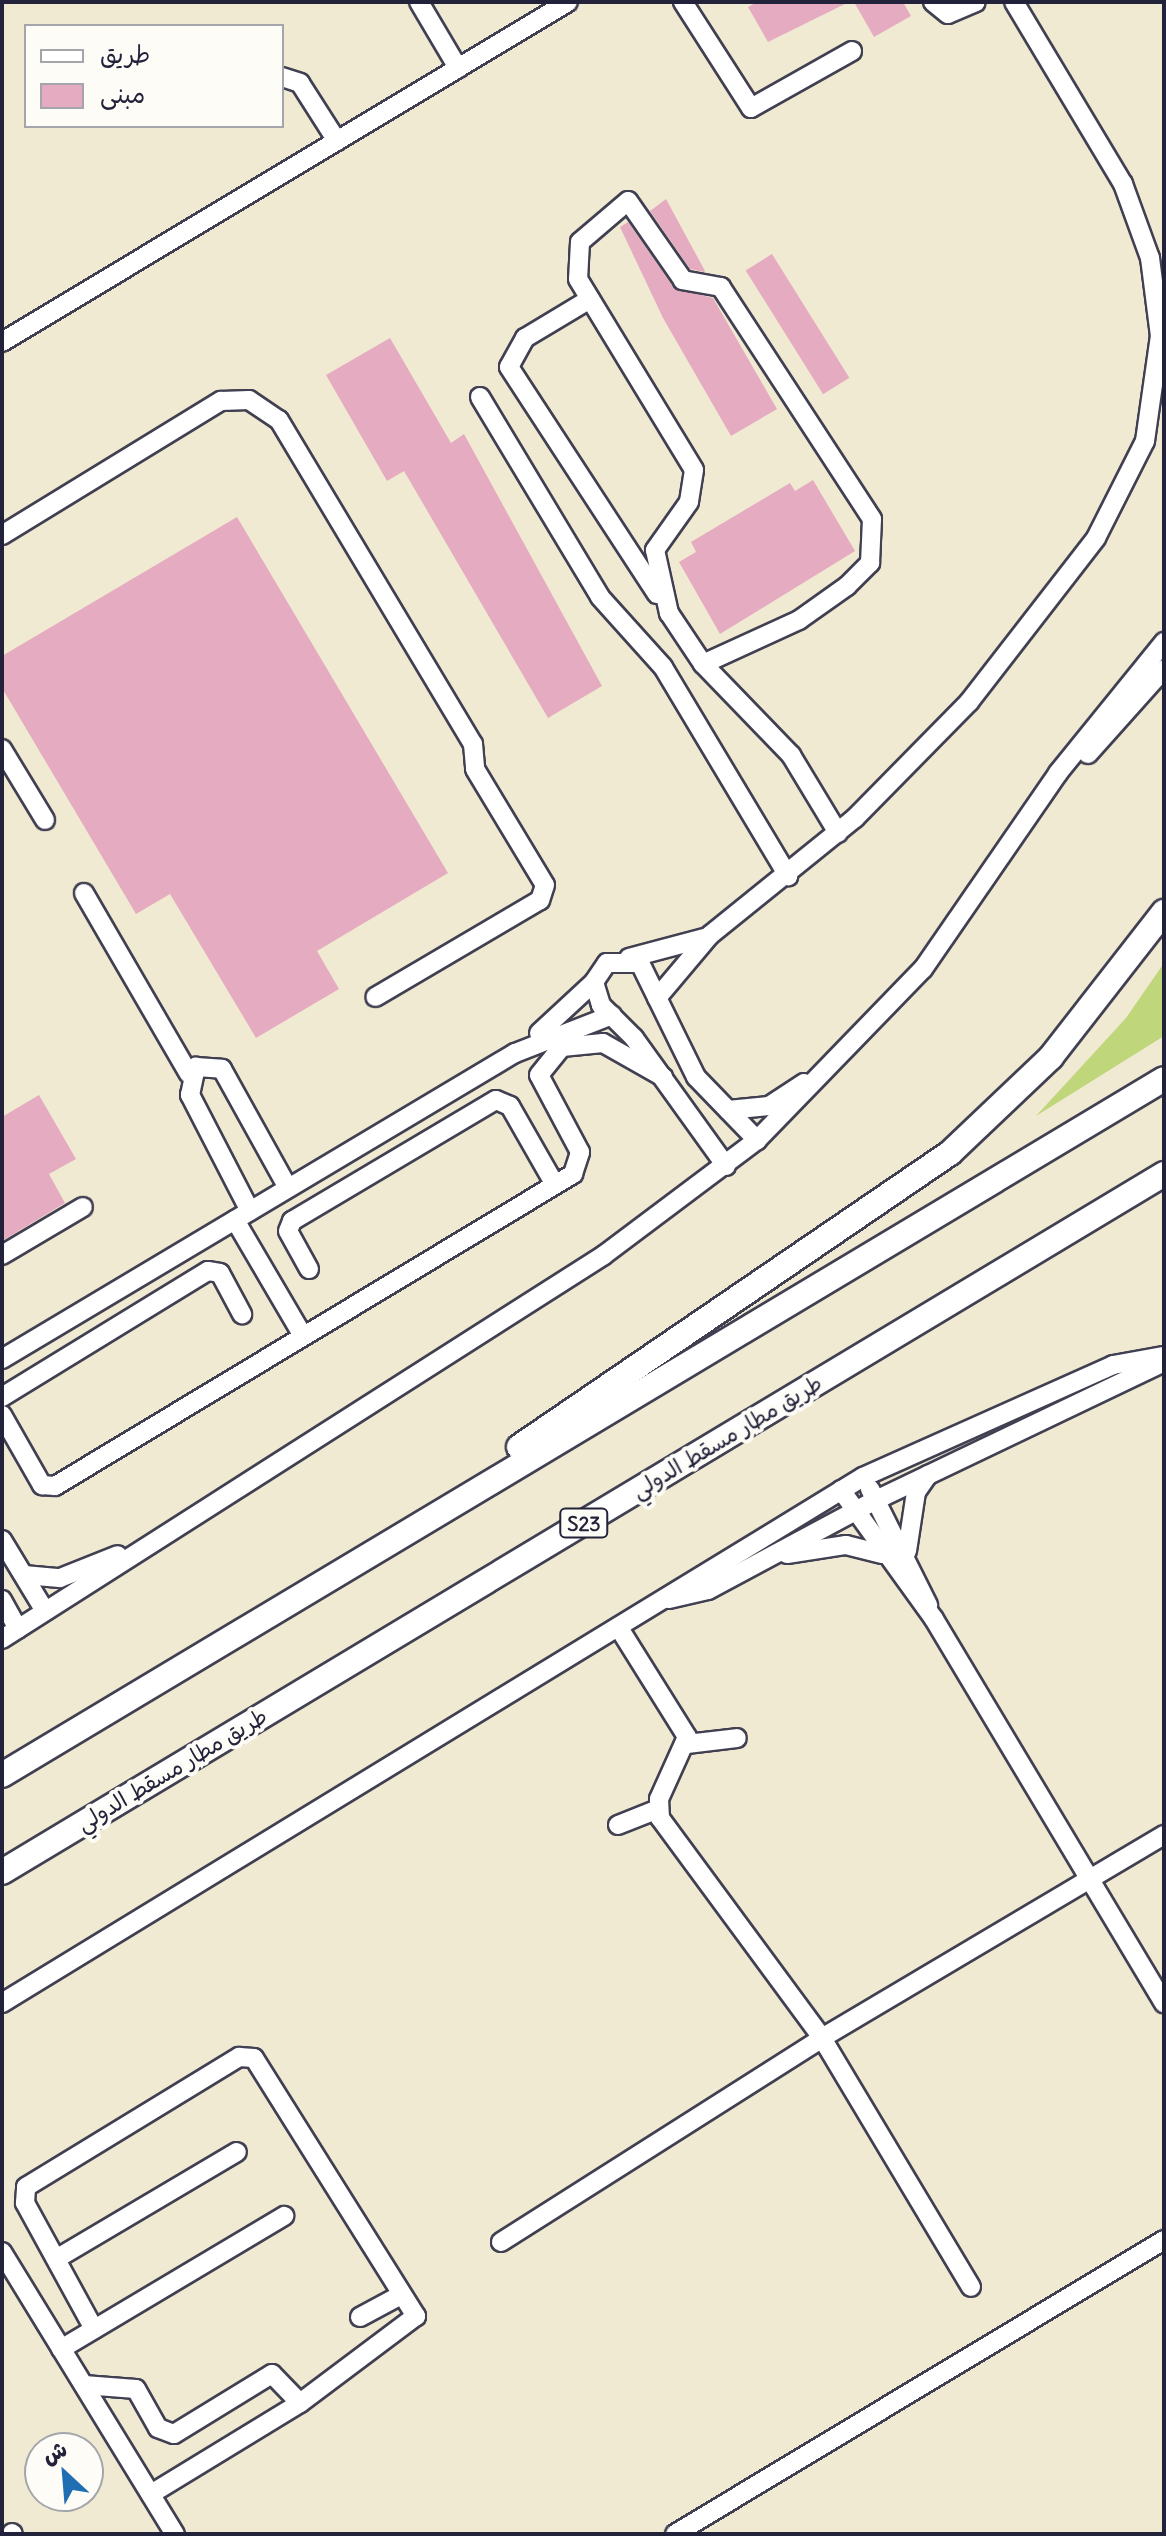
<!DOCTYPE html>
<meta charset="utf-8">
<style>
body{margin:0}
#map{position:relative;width:1166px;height:2536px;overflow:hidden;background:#f1ead2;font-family:Delius,"Playpen Sans Arabic",sans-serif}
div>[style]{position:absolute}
.green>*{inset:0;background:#c0d67a}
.building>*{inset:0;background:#e5acc1;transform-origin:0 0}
.roads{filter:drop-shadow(2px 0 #414052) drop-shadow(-2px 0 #414052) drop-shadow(0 2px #414052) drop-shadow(0 -2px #414052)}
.minor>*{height:18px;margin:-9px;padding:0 9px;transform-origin:9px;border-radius:9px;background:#fff}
.major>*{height:24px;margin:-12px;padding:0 12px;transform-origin:12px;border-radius:12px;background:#fff}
span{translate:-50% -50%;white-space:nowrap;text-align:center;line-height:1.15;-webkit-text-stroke:8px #fdfcf7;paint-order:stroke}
.shield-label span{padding:2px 6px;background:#fdfcf7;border:2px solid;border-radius:6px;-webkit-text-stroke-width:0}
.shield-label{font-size:20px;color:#22223b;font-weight:700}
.street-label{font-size:22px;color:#22223b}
.frame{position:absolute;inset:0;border:4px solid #22223b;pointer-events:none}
.legend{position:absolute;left:24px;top:24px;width:260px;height:104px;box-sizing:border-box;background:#fdfcf7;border:2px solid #a5a5ac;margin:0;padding:10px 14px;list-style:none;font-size:24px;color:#22223b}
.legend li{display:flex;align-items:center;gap:16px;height:40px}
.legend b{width:40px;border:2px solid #a5a5ac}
.north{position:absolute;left:24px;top:2432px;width:80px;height:80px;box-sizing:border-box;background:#fdfcf7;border:2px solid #a5a5ac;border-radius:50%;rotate:334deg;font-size:22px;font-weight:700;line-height:32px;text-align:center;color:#22223b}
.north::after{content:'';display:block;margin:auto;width:28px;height:36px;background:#1f6fb2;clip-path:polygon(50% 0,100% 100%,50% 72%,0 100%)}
</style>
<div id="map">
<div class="green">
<i style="clip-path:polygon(1164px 963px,1164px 1036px,1036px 1116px,1126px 1018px)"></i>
</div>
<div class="building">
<i style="clip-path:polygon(757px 2px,849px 2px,768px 42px,748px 7px)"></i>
<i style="clip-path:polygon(854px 2px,903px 2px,911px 16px,874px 37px)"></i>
<i style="clip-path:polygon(666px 199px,705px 271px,704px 272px,690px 269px,650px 211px)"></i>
<i style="clip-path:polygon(628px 222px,674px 288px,713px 298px,777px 409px,731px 436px,663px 318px,620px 227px)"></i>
<i style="left:772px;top:254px;width:146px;height:31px;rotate:58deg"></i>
<i style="clip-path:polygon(390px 338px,451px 443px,464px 434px,602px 686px,548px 718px,404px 471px,387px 481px,326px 375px)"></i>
<i style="clip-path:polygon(813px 480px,855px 551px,720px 634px,679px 562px,696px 552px,691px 542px,790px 483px,795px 491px)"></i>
<i style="clip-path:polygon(237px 517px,448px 873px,317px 951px,339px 989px,256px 1038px,170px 894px,136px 914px,2px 688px,2px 656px)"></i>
<i style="clip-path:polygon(39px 1095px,76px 1159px,49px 1174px,65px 1203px,2px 1241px,2px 1117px)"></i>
</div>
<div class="roads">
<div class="minor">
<i style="left:419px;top:2px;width:77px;rotate:59.4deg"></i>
<i style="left:683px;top:2px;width:126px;rotate:57.3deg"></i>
<i style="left:751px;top:108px;width:116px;rotate:-29.4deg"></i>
<i style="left:933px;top:2px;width:19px;rotate:39deg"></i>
<i style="left:948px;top:14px;width:30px;rotate:-23deg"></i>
<i style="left:282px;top:77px;width:19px;rotate:18deg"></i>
<i style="left:300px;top:83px;width:69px;rotate:57.5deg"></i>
<i style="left:590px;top:299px;width:76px;rotate:149deg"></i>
<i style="left:525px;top:338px;width:33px;rotate:119deg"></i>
<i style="left:509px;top:367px;width:271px;rotate:56.9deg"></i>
<i style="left:2px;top:342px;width:660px;rotate:-30.99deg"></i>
<i style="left:480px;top:397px;width:233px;rotate:59deg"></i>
<i style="left:600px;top:597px;width:94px;rotate:48deg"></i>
<i style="left:663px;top:667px;width:244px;rotate:59.1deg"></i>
<i style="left:2px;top:535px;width:257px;rotate:-31.5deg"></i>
<i style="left:221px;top:401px;width:28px;rotate:-2deg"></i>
<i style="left:249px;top:400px;width:36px;rotate:34deg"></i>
<i style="left:279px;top:420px;width:378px;rotate:59.1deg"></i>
<i style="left:473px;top:744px;width:25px;rotate:85deg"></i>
<i style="left:475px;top:769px;width:135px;rotate:58.9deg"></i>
<i style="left:545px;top:885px;width:16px;rotate:108deg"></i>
<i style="left:540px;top:900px;width:191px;rotate:149.5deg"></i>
<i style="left:703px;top:664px;width:106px;rotate:-24.6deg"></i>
<i style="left:799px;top:620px;width:59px;rotate:-35.3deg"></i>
<i style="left:847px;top:586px;width:33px;rotate:-45deg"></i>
<i style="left:870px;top:563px;width:44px;rotate:-87.4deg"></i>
<i style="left:872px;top:519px;width:277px;rotate:-123.1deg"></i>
<i style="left:721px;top:287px;width:39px;rotate:-170deg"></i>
<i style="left:683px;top:280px;width:96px;rotate:-124.8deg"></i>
<i style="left:628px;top:201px;width:63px;rotate:139.5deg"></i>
<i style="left:580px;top:242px;width:37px;rotate:93deg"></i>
<i style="left:578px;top:279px;width:223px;rotate:58.7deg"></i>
<i style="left:694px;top:470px;width:32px;rotate:99deg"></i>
<i style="left:689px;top:502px;width:59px;rotate:125.3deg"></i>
<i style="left:655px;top:550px;width:65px;rotate:77.5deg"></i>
<i style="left:669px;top:613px;width:61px;rotate:56.3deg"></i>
<i style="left:703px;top:664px;width:127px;rotate:46deg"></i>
<i style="left:791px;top:755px;width:91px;rotate:58.9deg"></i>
<i style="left:2px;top:749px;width:83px;rotate:58.8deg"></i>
<i style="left:1088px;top:754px;width:114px;rotate:-48.2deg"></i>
<i style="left:84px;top:893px;width:209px;rotate:59.9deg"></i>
<i style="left:629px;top:958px;width:78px;rotate:-14.9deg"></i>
<i style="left:657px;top:998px;width:82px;rotate:-49.9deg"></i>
<i style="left:710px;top:935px;width:186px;rotate:-38.9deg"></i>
<i style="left:855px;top:818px;width:163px;rotate:-45.5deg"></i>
<i style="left:969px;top:702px;width:207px;rotate:-52.2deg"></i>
<i style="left:1096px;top:538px;width:109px;rotate:-63.2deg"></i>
<i style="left:1145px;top:441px;width:106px;rotate:-81.9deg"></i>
<i style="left:1160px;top:336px;width:79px;rotate:-97.3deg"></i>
<i style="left:1150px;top:258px;width:79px;rotate:-110deg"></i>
<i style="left:1123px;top:184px;width:212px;rotate:-120.9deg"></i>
<i style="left:539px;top:1033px;width:75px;rotate:-42.8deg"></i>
<i style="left:728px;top:1110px;width:41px;rotate:-5.6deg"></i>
<i style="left:769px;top:1106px;width:42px;rotate:-33.3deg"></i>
<i style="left:726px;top:1166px;width:158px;rotate:-125.7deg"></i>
<i style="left:634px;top:1038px;width:47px;rotate:-135deg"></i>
<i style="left:601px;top:1005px;width:24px;rotate:-107deg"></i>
<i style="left:594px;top:982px;width:23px;rotate:-56deg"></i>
<i style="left:607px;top:963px;width:33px"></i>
<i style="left:640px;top:963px;width:127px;rotate:63.8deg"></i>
<i style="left:696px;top:1077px;width:88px;rotate:45.9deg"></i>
<i style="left:250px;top:1211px;width:131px;rotate:-117.3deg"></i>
<i style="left:190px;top:1095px;width:29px;rotate:-78deg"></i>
<i style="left:196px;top:1067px;width:26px;rotate:4deg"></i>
<i style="left:222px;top:1069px;width:136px;rotate:61deg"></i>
<i style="left:235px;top:1220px;width:134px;rotate:59.6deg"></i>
<i style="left:2px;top:1255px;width:94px;rotate:-30.7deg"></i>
<i style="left:309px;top:1269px;width:43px;rotate:-118.9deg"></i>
<i style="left:288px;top:1231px;width:11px;rotate:-68deg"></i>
<i style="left:292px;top:1221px;width:237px;rotate:-30.7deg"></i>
<i style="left:496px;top:1100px;width:15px;rotate:23deg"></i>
<i style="left:510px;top:1106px;width:89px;rotate:60.3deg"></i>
<i style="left:2px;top:1359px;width:597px;rotate:-30.82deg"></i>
<i style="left:515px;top:1053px;width:104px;rotate:-21.4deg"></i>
<i style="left:2px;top:1397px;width:241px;rotate:-31.5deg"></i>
<i style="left:208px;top:1271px;width:12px;rotate:9deg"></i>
<i style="left:220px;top:1273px;width:47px;rotate:61.8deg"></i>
<i style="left:2px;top:1415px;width:81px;rotate:60.3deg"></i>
<i style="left:42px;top:1485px;width:13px;rotate:4deg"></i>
<i style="left:55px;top:1486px;width:605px;rotate:-31.06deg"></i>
<i style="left:573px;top:1174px;width:23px;rotate:-72deg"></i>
<i style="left:580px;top:1152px;width:87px;rotate:-118deg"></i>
<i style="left:539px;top:1075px;width:36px;rotate:-51deg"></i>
<i style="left:562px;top:1047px;width:41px;rotate:-5.6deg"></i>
<i style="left:603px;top:1043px;width:69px;rotate:29.5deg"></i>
<i style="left:870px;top:1489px;width:130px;rotate:63.4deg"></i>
<i style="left:841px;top:1490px;width:159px;rotate:54.2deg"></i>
<i style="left:934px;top:1619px;width:448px;rotate:59.1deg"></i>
<i style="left:2px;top:1540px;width:83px;rotate:58.8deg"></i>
<i style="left:907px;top:1551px;width:60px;rotate:-81.3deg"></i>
<i style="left:916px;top:1492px;width:21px;rotate:-55deg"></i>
<i style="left:787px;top:1554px;width:60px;rotate:-8.7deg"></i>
<i style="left:846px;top:1545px;width:37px;rotate:14deg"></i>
<i style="left:24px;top:1575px;width:36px;rotate:5deg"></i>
<i style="left:60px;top:1578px;width:62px;rotate:-21.6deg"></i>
<i style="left:669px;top:1599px;width:40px;rotate:-13deg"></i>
<i style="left:708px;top:1590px;width:191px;rotate:-28.2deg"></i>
<i style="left:876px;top:1500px;width:319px;rotate:-25.6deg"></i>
<i style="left:2px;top:1600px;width:33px;rotate:61deg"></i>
<i style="left:619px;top:1628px;width:128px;rotate:58deg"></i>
<i style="left:687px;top:1737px;width:68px;rotate:114.3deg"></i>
<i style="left:659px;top:1799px;width:19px;rotate:87deg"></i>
<i style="left:660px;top:1818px;width:273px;rotate:53.6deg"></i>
<i style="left:822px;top:2038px;width:290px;rotate:59.1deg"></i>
<i style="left:2px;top:1639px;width:714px;rotate:-32.53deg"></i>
<i style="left:604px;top:1255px;width:191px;rotate:-36.9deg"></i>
<i style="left:757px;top:1140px;width:238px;rotate:-45.9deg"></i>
<i style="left:923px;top:969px;width:238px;rotate:-55.4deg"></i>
<i style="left:1058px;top:773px;width:169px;rotate:-51deg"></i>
<i style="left:687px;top:1744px;width:50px;rotate:-6.8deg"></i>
<i style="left:618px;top:1825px;width:43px;rotate:-21.8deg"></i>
<i style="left:2px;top:2003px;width:1009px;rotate:-31.42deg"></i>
<i style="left:863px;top:1477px;width:274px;rotate:-24.1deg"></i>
<i style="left:1113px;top:1365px;width:52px;rotate:-10deg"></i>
<i style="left:501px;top:2242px;width:380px;rotate:-32.4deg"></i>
<i style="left:822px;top:2038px;width:398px;rotate:-30.7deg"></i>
<i style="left:2px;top:2252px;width:331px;rotate:58.5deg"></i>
<i style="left:56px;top:2259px;width:210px;rotate:-30.6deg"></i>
<i style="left:360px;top:2317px;width:47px;rotate:-28.2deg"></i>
<i style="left:94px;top:2329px;width:144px;rotate:-118.7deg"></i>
<i style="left:25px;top:2203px;width:16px;rotate:-86deg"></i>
<i style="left:26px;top:2187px;width:250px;rotate:-31.4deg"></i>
<i style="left:239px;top:2057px;width:15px;rotate:4deg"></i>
<i style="left:254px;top:2058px;width:305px;rotate:57.9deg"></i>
<i style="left:416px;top:2316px;width:145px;rotate:143.1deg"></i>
<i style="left:300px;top:2403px;width:175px;rotate:148.6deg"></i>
<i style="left:61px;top:2349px;width:260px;rotate:-30.8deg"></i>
<i style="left:84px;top:2385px;width:52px;rotate:4.4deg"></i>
<i style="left:136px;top:2389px;width:45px;rotate:60.6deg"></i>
<i style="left:158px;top:2428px;width:17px;rotate:21deg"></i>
<i style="left:174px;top:2434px;width:115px;rotate:-31.5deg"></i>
<i style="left:272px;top:2374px;width:40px;rotate:46deg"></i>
<i style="left:12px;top:2533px;width:1px;rotate:45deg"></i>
<i style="left:675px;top:2534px;width:571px;rotate:-31.02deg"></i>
</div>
<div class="major">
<i style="left:519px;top:1447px;width:522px;rotate:-34.3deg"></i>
<i style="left:950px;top:1153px;width:139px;rotate:-43.5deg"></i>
<i style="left:1051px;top:1057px;width:184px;rotate:-52.1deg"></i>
<i style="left:2px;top:1775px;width:1354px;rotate:-30.92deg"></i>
<i style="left:2px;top:1872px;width:1356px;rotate:-30.99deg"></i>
</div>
</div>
<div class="shield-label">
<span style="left:584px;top:1523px">S23</span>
</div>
<div class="street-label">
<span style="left:727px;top:1437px;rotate:-31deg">طريق مطار مسقط الدولي</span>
<span style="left:172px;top:1770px;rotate:-31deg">طريق مطار مسقط الدولي</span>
</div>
<div class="frame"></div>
<ul class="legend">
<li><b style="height:10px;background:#fff"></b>طريق</li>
<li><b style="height:22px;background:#e5acc1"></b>مبنى</li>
</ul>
<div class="north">ش</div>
</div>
